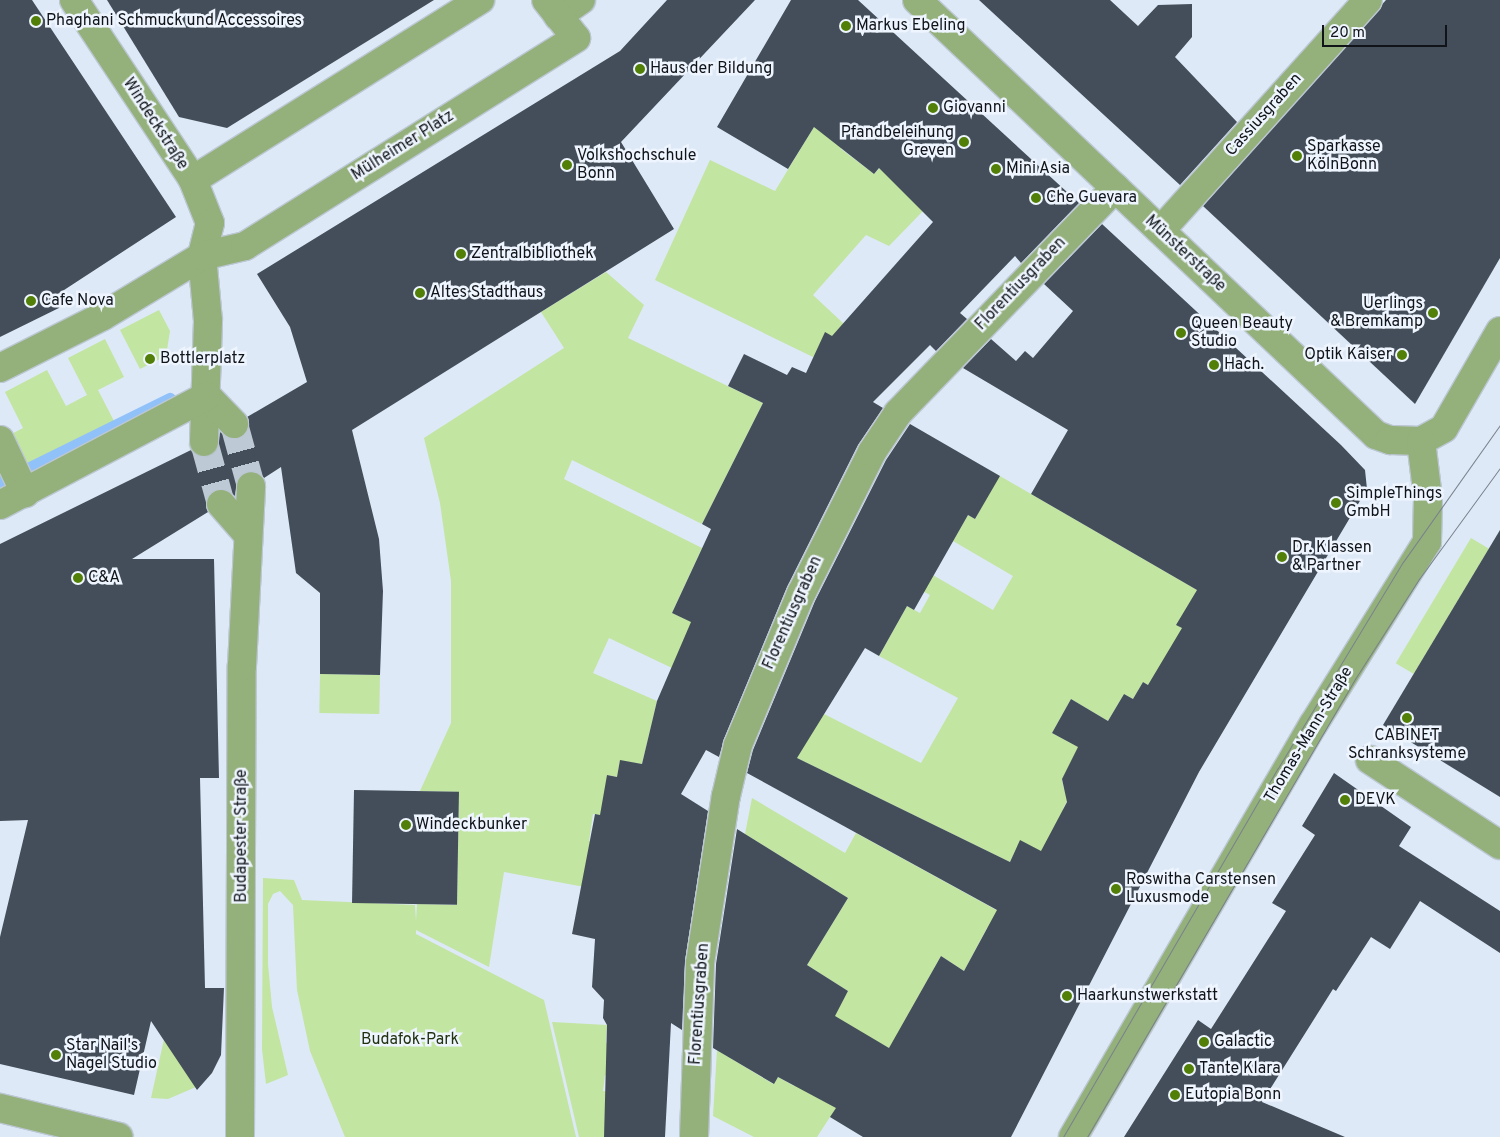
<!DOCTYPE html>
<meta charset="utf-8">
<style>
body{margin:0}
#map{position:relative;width:1500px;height:1137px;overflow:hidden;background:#dde9f7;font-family:Overpass,sans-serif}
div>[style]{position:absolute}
.green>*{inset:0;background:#c2e5a1;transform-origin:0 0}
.stream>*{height:12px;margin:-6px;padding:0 6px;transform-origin:6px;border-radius:6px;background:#91c1f9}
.building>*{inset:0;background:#444e5a;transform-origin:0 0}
.minor-tunnel>*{height:28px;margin-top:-14px;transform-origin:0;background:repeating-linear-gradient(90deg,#bec9d6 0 28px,transparent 0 42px)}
.roads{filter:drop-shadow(1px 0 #bcc7d3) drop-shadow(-1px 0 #bcc7d3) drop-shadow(0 1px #bcc7d3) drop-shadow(0 -1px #bcc7d3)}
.minor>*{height:28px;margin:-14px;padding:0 14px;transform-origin:14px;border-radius:14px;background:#94b07b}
.tram>*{height:1px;margin:-0.5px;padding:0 0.5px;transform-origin:0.5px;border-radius:0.5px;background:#79818b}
.dots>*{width:14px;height:14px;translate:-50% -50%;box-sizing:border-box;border:2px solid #eef5fe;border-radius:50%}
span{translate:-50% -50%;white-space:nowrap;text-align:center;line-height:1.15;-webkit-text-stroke:5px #eef5fe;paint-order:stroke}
.poi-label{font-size:16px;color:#101419}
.left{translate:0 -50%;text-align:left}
.right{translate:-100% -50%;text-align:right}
.street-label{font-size:16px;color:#101419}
.park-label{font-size:16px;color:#223210}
.scale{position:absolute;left:1322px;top:25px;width:125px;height:22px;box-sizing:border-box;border:2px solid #101419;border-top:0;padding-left:6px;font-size:15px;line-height:18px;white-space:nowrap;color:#101419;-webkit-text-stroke:4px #eef5fe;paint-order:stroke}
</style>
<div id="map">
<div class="green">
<i style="clip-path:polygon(840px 84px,841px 149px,874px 174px,907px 139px,923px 211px,889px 246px,866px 235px,813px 295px,844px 324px,813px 357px,655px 280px,710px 160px,775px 191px)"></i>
<i style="clip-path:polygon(606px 272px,644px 305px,628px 338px,763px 403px,702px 524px,572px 460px,564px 479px,702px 548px,672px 613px,692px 622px,672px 668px,609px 638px,593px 673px,657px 701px,642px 764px,620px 761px,617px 777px,607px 775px,610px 817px,593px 814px,589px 841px,598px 843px,590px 888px,504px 872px,489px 967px,416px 930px,416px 934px,544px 1000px,576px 1137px,345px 1137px,310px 1051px,297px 990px,293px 905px,280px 891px,273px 894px,268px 904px,268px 964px,272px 1007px,288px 1075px,266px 1084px,262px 1049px,263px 878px,294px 880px,302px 900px,415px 905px,416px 921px,417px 904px,457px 905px,459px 792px,420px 791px,451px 723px,451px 581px,440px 503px,424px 438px,564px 348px,541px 312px)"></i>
<i style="clip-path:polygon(159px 310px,170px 331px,166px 356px,140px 369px,120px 330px)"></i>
<i style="clip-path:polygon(105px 339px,124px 377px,98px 390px,115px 423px,0 478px,0 440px,23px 428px,5px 392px,47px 370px,66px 406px,87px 395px,68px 358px)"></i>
<i style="clip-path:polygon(993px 472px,1197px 590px,1177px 625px,1182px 628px,1157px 690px,1143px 682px,1133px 699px,1124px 694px,1108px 721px,1071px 699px,1052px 733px,1107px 762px,1067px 770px,1062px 780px,1064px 789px,1071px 793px,1063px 809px,1085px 820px,1042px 852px,1020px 841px,1010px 862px,764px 742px,824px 714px,921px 763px,958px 698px,879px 656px,907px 606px,920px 613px,930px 595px,896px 577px,914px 564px,993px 610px,1013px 576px,953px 541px,968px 515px,975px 519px,981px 508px,974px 504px)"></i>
<i style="left:1471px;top:538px;width:21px;height:146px;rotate:31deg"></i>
<i style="left:320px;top:674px;width:60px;height:39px;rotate:1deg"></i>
<i style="clip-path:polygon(752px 798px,845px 853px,856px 833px,1009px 917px,987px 928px,964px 971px,941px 956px,903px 1024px,932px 1073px,882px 1044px,866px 1072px,864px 1137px,830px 1117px,817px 1137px,754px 1137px,713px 1116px,717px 1050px,773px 1084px,778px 1077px,794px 1086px,848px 991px,807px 965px,848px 898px,745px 834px)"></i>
<i style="clip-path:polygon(176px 985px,205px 985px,204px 1043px,196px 1087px,168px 1099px,151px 1098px)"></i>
<i style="clip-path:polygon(552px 1022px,607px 1025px,606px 1043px,615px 1043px,613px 1075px,605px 1075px,603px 1091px,611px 1092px,604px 1137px,579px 1137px)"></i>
</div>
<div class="stream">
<i style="left:0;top:483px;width:190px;rotate:-26.3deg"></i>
</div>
<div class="building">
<i style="clip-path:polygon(0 0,32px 0,176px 217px,61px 292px,65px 305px,0 337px)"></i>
<i style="clip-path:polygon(107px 0,434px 0,227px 128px,179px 117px)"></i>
<i style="clip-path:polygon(667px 0,755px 0,621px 142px,674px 229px,352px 430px,379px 539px,383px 591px,380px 675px,320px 674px,320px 593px,296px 573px,281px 467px,264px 478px,252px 470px,243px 472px,238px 478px,235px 496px,226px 489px,211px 492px,206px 499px,208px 512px,132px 559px,214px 559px,219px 778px,200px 778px,205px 988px,224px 988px,221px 1055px,212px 1073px,197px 1090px,151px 1021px,134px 1095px,0 1064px,0 937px,28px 820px,0 821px,0 544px,191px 450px,203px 458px,211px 456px,217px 450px,220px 432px,230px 439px,244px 436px,249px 428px,247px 417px,307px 382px,290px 327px,257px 274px,620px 51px)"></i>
<i style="clip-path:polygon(791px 0,858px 0,1079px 203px,1021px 263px,1015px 256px,960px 313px,967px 319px,936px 351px,930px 345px,873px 402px,883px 408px,858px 445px,787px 587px,724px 739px,719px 757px,706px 750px,681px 794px,708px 811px,685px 961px,682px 1030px,671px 1023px,665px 1137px,604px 1137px,607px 1025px,603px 1018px,604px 1000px,592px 987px,595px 939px,572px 934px,595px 814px,600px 815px,607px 775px,617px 777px,620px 760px,642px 764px,657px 701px,691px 622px,672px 613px,711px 529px,702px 524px,763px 403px,728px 386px,744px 354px,787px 375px,792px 367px,806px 373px,825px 332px,832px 336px,933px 222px,879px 168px,874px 174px,814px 127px,788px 169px,717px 127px)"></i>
<i style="clip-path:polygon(979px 0,1110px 0,1138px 26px,1158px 5px,1192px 4px,1192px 37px,1175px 57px,1237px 122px,1180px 185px)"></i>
<i style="clip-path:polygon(1386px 0,1500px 0,1500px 258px,1415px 404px,1203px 206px)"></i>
<i style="clip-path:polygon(1102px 224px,1341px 445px,1365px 470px,1367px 489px,1199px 772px,1011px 1137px,863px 1137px,830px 1117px,836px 1108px,778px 1077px,774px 1084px,713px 1048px,716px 964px,737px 829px,848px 898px,807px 965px,848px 991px,835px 1016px,889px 1048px,941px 956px,964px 971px,997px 910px,747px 773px,753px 750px,815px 601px,886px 460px,910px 424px,1000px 476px,975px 519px,968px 515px,914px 610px,907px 606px,879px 656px,865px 648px,797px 758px,1010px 862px,1020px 840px,1041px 851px,1067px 802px,1062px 779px,1078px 747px,1052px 733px,1071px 699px,1108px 721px,1124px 694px,1133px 699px,1143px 682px,1148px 685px,1182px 628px,1176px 625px,1197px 590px,1031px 494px,1068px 430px,963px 368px,991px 339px,1016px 361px,1025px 351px,1033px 358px,1073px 311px,1044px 284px)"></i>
<i style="clip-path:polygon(1500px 530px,1500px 797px,1383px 725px)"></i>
<i style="clip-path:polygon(1334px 773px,1411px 827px,1399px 846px,1500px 911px,1500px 953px,1420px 901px,1390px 949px,1371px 937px,1336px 991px,1333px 989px,1262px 1102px,1345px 1137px,1124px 1137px,1198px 1020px,1211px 1029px,1286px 911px,1272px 903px,1315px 835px,1302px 826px)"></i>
<i style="left:354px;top:790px;width:105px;height:113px;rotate:1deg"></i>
</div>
<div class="minor-tunnel">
<i style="left:234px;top:424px;width:64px;rotate:74.7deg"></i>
<i style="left:204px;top:442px;width:64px;rotate:74.7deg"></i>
</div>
<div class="roads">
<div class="minor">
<i style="left:74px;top:0;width:216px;rotate:56.5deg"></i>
<i style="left:193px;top:180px;width:46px;rotate:68.4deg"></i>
<i style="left:210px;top:223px;width:34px;rotate:104deg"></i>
<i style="left:202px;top:256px;width:65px;rotate:84.7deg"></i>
<i style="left:208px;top:321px;width:121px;rotate:91.9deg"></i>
<i style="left:917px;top:0;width:632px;rotate:43.46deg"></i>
<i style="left:1376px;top:435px;width:15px;rotate:20deg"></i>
<i style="left:1390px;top:440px;width:31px;rotate:2deg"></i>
<i style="left:1421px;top:441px;width:26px;rotate:-29deg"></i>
<i style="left:1444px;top:428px;width:112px;rotate:-60deg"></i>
<i style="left:558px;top:16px;width:28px;rotate:-35deg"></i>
<i style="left:193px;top:180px;width:339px;rotate:-32.1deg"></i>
<i style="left:1161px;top:230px;width:309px;rotate:-48deg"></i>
<i style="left:0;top:368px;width:115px;rotate:-26.8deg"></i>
<i style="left:103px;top:316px;width:116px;rotate:-31.2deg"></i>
<i style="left:202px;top:256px;width:44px;rotate:-13.1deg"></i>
<i style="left:245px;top:246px;width:391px;rotate:-32.1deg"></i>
<i style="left:576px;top:38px;width:48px;rotate:-128.3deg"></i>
<i style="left:207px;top:396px;width:39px;rotate:46deg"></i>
<i style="left:0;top:440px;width:59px;rotate:64.7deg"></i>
<i style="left:221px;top:504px;width:40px;rotate:49deg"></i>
<i style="left:0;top:505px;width:234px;rotate:-27.8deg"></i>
<i style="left:1370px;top:760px;width:155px;rotate:33.2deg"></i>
<i style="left:0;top:1108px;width:122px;rotate:13.7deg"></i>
<i style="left:240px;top:1137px;width:471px;rotate:-89.8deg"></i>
<i style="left:242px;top:666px;width:180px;rotate:-87.1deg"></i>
<i style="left:694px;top:1137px;width:174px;rotate:-88deg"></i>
<i style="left:700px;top:963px;width:169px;rotate:-81.2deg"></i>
<i style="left:726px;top:796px;width:52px;rotate:-76.8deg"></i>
<i style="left:738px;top:745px;width:164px;rotate:-67.4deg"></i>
<i style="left:801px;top:594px;width:159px;rotate:-63.4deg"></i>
<i style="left:872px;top:452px;width:47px;rotate:-56.3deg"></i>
<i style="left:898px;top:413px;width:313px;rotate:-46deg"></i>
<i style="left:1073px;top:1137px;width:477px;rotate:-59.8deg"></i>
<i style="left:1313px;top:725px;width:216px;rotate:-58.1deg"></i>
<i style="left:1427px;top:542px;width:44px;rotate:-88.7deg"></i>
<i style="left:1428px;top:498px;width:57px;rotate:-97deg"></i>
</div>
</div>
<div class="tram">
<i style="left:1063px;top:1137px;width:427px;rotate:-59.8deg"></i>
<i style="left:1278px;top:768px;width:241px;rotate:-58.8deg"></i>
<i style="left:1403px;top:562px;width:168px;rotate:-54.7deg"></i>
<i style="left:1087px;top:1137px;width:531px;rotate:-59.67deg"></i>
<i style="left:1355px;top:679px;width:119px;rotate:-57.4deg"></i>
<i style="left:1419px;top:579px;width:137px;rotate:-53.9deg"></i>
</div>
<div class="dots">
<i style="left:36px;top:21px;background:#517f07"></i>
<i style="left:846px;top:26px;background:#517f07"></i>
<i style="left:640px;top:69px;background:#517f07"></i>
<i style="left:933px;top:108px;background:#517f07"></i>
<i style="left:964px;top:142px;background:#517f07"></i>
<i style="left:1297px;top:156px;background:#517f07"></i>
<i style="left:567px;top:165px;background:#517f07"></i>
<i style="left:996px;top:169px;background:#517f07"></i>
<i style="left:1036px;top:198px;background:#517f07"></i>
<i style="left:461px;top:254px;background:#517f07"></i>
<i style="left:420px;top:293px;background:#517f07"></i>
<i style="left:31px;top:301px;background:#517f07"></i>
<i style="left:1433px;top:313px;background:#517f07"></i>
<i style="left:1181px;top:333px;background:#517f07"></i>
<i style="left:1402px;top:355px;background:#517f07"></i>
<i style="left:150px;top:359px;background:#517f07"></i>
<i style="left:1214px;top:365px;background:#517f07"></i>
<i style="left:1336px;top:503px;background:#517f07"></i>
<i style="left:1282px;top:557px;background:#517f07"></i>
<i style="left:78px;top:578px;background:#517f07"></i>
<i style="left:1407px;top:718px;background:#517f07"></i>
<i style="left:1345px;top:800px;background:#517f07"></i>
<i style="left:406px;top:825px;background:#517f07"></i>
<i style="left:1116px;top:889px;background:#517f07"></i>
<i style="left:1067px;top:996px;background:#517f07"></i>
<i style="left:1204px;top:1042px;background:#517f07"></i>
<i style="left:56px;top:1055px;background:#517f07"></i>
<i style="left:1189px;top:1069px;background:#517f07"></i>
<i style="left:1175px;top:1095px;background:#517f07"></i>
</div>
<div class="poi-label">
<span class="left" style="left:46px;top:21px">Phaghani Schmuck und Accessoires</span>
<span class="left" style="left:856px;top:26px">Markus Ebeling</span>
<span class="left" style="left:650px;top:69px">Haus der Bildung</span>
<span class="left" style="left:943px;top:108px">Giovanni</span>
<span class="right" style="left:954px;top:142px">Pfandbeleihung<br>Greven</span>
<span class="left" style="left:1307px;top:156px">Sparkasse<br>KölnBonn</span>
<span class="left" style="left:577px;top:165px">Volkshochschule<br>Bonn</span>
<span class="left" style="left:1006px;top:169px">Mini Asia</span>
<span class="left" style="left:1046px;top:198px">Che Guevara</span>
<span class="left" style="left:471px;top:254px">Zentralbibliothek</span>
<span class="left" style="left:430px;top:293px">Altes Stadthaus</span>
<span class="left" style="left:41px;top:301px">Cafe Nova</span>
<span class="right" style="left:1423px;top:313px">Uerlings<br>&amp; Bremkamp</span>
<span class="left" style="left:1191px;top:333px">Queen Beauty<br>Studio</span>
<span class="right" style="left:1392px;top:355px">Optik Kaiser</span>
<span class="left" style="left:160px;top:359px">Bottlerplatz</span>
<span class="left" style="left:1224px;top:365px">Hach.</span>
<span class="left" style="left:1346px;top:503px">SimpleThings<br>GmbH</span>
<span class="left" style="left:1292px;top:557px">Dr. Klassen<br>&amp; Partner</span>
<span class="left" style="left:88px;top:578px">C&amp;A</span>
<span style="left:1407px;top:745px">CABINET<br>Schranksysteme</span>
<span class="left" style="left:1355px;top:800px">DEVK</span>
<span class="left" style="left:416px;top:825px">Windeckbunker</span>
<span class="left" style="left:1126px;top:889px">Roswitha Carstensen<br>Luxusmode</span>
<span class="left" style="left:1077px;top:996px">Haarkunstwerkstatt</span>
<span class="left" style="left:1214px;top:1042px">Galactic</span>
<span class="left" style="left:66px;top:1055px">Star Nail's<br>Nagel Studio</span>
<span class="left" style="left:1199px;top:1069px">Tante Klara</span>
<span class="left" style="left:1185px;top:1095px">Eutopia Bonn</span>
</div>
<div class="street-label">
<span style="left:1264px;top:115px;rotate:-48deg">Cassiusgraben</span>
<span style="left:155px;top:124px;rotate:57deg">Windeckstraße</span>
<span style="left:403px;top:146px;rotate:-32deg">Mülheimer Platz</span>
<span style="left:1185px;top:254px;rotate:43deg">Münsterstraße</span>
<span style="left:1021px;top:284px;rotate:-46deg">Florentiusgraben</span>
<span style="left:793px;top:613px;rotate:-66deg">Florentiusgraben</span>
<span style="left:1309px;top:735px;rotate:-59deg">Thomas-Mann-Straße</span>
<span style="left:242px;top:836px;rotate:-90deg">Budapester Straße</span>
<span style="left:700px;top:1004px;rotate:-86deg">Florentiusgraben</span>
</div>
<div class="park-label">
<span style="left:410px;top:1040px">Budafok-Park</span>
</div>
<div class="scale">20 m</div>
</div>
